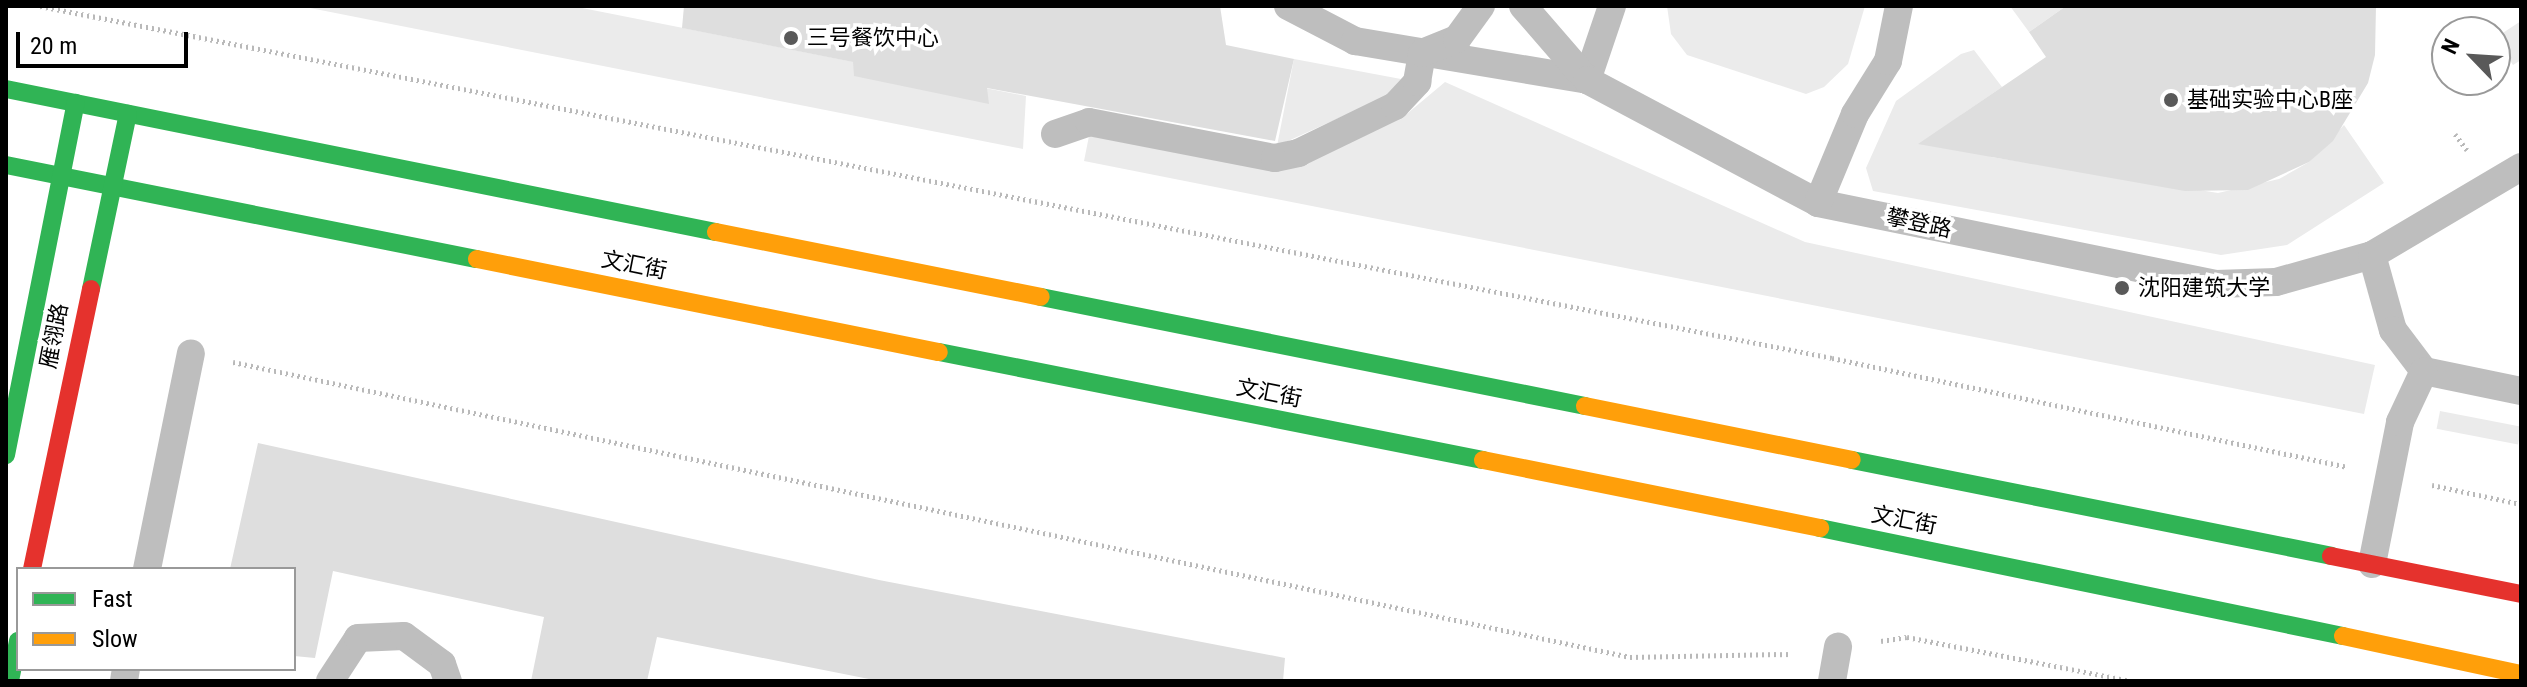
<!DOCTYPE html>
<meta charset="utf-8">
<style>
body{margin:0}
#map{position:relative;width:2527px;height:687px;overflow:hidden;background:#fff;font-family:"Roboto Condensed","Noto Sans SC",sans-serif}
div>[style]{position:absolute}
.green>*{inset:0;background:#ebebeb;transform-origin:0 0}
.building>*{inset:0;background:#dedede}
.path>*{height:5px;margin-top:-2.5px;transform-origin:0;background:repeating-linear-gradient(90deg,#b9b9b9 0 2px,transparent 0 6px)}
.lane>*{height:28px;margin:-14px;padding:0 14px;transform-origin:14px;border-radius:14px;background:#bebebe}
.fast>*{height:18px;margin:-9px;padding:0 9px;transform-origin:9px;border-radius:9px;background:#30b455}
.slow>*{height:18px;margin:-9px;padding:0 9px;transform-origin:9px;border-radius:9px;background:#ff9f0a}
.jam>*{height:18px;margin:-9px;padding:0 9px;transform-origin:9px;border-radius:9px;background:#e5322d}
.dots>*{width:22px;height:22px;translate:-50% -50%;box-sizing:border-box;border:4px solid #fff;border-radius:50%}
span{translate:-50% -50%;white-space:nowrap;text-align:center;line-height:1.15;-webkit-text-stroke:7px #fff;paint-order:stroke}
.poi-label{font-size:22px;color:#000}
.left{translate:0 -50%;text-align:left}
.street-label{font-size:22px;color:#000}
.frame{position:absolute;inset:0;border:8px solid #000;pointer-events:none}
.legend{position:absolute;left:16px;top:567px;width:280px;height:104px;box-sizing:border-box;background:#fff;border:2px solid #999;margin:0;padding:10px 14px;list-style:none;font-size:24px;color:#000}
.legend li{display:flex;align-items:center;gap:16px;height:40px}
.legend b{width:40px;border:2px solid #999}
.north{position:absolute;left:2431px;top:16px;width:80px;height:80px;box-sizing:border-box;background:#fff;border:2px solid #999;border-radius:50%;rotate:295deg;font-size:22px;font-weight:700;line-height:32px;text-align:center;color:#000}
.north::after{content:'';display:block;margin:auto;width:28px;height:36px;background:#595959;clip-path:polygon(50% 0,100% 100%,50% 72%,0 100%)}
.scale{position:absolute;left:16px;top:32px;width:172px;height:36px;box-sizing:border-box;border:4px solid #000;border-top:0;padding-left:10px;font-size:24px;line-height:28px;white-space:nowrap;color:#000;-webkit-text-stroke:6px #fff;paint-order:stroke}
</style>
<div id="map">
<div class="green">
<i style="clip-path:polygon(300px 6px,572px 6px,1026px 96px,1023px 149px)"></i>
<i style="clip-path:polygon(1667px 6px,1865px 6px,1848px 64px,1824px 87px,1806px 94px,1687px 55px,1671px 34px)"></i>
<i style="clip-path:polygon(2010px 6px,2066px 6px,2029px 32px)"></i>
<i style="clip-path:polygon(2521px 21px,2521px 60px,2513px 65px,2495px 38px)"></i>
<i style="clip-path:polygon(1974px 50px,2002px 87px,1961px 115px,1991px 157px,2218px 193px,2279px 179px,2309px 162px,2344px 125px,2384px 183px,2287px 245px,2221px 255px,1873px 191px,1866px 168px,1896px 101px,1961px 54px)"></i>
<i style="clip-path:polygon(1294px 59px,1401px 79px,1385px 97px,1277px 146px)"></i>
<i style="clip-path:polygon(1445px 82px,1805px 242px,2375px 365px,2364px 414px,1084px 161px,1089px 136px,1294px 167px,1408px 113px)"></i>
<i style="left:2440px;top:411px;width:83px;height:18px;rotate:11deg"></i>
</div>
<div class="building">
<i style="clip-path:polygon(684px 6px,1220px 6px,1226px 45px,1294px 59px,1275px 141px,987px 88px,989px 104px,854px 76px,853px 62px,682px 28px)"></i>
<i style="clip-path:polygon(2066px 6px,2376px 6px,2375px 55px,2368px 83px,2333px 141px,2309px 162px,2248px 190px,2185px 191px,1918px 144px,2046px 57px,2029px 32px)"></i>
<i style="clip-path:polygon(258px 443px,879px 580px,1285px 658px,1283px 681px,879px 681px,657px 637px,647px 681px,531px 681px,544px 617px,333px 571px,315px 658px,294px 656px,294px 569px,230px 569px)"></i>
</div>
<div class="path">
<i style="left:40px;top:6px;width:1826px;rotate:11.11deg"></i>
<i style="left:1832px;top:358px;width:527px;rotate:11.93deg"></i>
<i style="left:2455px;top:134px;width:20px;rotate:53deg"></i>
<i style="left:233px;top:362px;width:1428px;rotate:11.92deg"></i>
<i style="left:1630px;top:657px;width:162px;rotate:-1.1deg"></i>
<i style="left:2432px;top:485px;width:91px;rotate:12.1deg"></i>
<i style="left:1881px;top:641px;width:26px;rotate:-9deg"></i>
<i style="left:1907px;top:637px;width:229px;rotate:11.1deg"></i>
</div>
<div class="lane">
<i style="left:1288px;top:6px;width:76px;rotate:27.6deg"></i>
<i style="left:1355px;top:41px;width:235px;rotate:9.5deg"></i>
<i style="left:1587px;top:80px;width:78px;rotate:-71.3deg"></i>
<i style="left:1523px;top:6px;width:98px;rotate:49.1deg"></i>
<i style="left:1587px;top:80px;width:262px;rotate:28deg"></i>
<i style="left:1818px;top:203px;width:406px;rotate:11.5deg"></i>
<i style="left:2216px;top:284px;width:60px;rotate:-1.9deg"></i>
<i style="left:2276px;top:282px;width:100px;rotate:-15.7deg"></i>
<i style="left:2372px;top:255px;width:173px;rotate:-30.6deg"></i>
<i style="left:1055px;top:134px;width:36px;rotate:-19deg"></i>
<i style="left:1089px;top:122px;width:189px;rotate:11deg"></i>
<i style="left:1275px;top:158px;width:24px;rotate:-12deg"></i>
<i style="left:1298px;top:153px;width:108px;rotate:-25.9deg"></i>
<i style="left:1395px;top:106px;width:33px;rotate:-47deg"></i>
<i style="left:1417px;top:82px;width:29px;rotate:-80deg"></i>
<i style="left:1422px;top:53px;width:38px;rotate:-22deg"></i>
<i style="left:1457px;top:39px;width:41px;rotate:-54deg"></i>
<i style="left:1818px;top:203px;width:96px;rotate:-67.4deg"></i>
<i style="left:1855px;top:114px;width:62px;rotate:-58.1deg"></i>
<i style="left:1888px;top:61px;width:56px;rotate:-78.7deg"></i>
<i style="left:2372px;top:255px;width:78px;rotate:74.4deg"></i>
<i style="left:2393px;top:330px;width:51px;rotate:52.9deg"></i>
<i style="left:2424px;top:371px;width:99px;rotate:11.7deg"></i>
<i style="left:2372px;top:564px;width:145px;rotate:-78.8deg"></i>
<i style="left:2400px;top:422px;width:56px;rotate:-64.8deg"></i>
<i style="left:147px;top:569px;width:220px;rotate:-78.5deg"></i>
<i style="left:124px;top:681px;width:12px;rotate:-81deg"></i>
<i style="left:330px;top:681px;width:51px;rotate:-56.9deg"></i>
<i style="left:358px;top:638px;width:46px;rotate:-2.5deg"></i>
<i style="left:404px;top:636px;width:47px;rotate:36.4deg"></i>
<i style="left:442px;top:664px;width:18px;rotate:71deg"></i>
<i style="left:1832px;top:681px;width:35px;rotate:-80deg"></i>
</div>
<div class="fast">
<i style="left:6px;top:89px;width:724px;rotate:11.39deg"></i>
<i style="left:6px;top:165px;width:480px;rotate:11.3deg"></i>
<i style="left:91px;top:289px;width:179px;rotate:-78.1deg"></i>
<i style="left:1041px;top:297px;width:555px;rotate:11.33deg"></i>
<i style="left:939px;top:352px;width:555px;rotate:11.23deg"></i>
<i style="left:6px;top:455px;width:359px;rotate:-78.8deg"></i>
<i style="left:1852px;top:460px;width:489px;rotate:11.3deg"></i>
<i style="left:1820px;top:528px;width:534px;rotate:11.67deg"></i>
<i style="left:10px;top:681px;width:41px;rotate:-78.7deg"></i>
</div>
<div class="slow">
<i style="left:716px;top:232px;width:331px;rotate:11.3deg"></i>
<i style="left:477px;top:259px;width:471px;rotate:11.4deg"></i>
<i style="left:1585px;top:406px;width:272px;rotate:11.4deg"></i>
<i style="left:1483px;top:460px;width:344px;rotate:11.4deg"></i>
<i style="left:2343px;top:636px;width:182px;rotate:12.1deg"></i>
</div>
<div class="jam">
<i style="left:2331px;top:556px;width:194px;rotate:11.3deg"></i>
<i style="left:32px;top:569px;width:286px;rotate:-78.1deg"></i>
</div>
<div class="dots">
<i style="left:791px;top:38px;background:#595959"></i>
<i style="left:2171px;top:100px;background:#595959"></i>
<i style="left:2122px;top:288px;background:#595959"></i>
</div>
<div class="poi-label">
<span class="left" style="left:807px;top:38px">三号餐饮中心</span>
<span class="left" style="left:2187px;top:100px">基础实验中心B座</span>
<span class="left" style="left:2138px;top:288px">沈阳建筑大学</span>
</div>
<div class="street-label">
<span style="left:1919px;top:223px;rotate:12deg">攀登路</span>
<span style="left:634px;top:265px;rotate:11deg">文汇街</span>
<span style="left:54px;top:336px;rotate:-79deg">雁翎路</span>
<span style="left:1269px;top:393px;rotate:11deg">文汇街</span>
<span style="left:1904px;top:520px;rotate:11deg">文汇街</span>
</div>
<div class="frame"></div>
<ul class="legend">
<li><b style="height:10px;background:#30b455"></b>Fast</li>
<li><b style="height:10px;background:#ff9f0a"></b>Slow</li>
</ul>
<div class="north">N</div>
<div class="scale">20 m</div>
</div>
